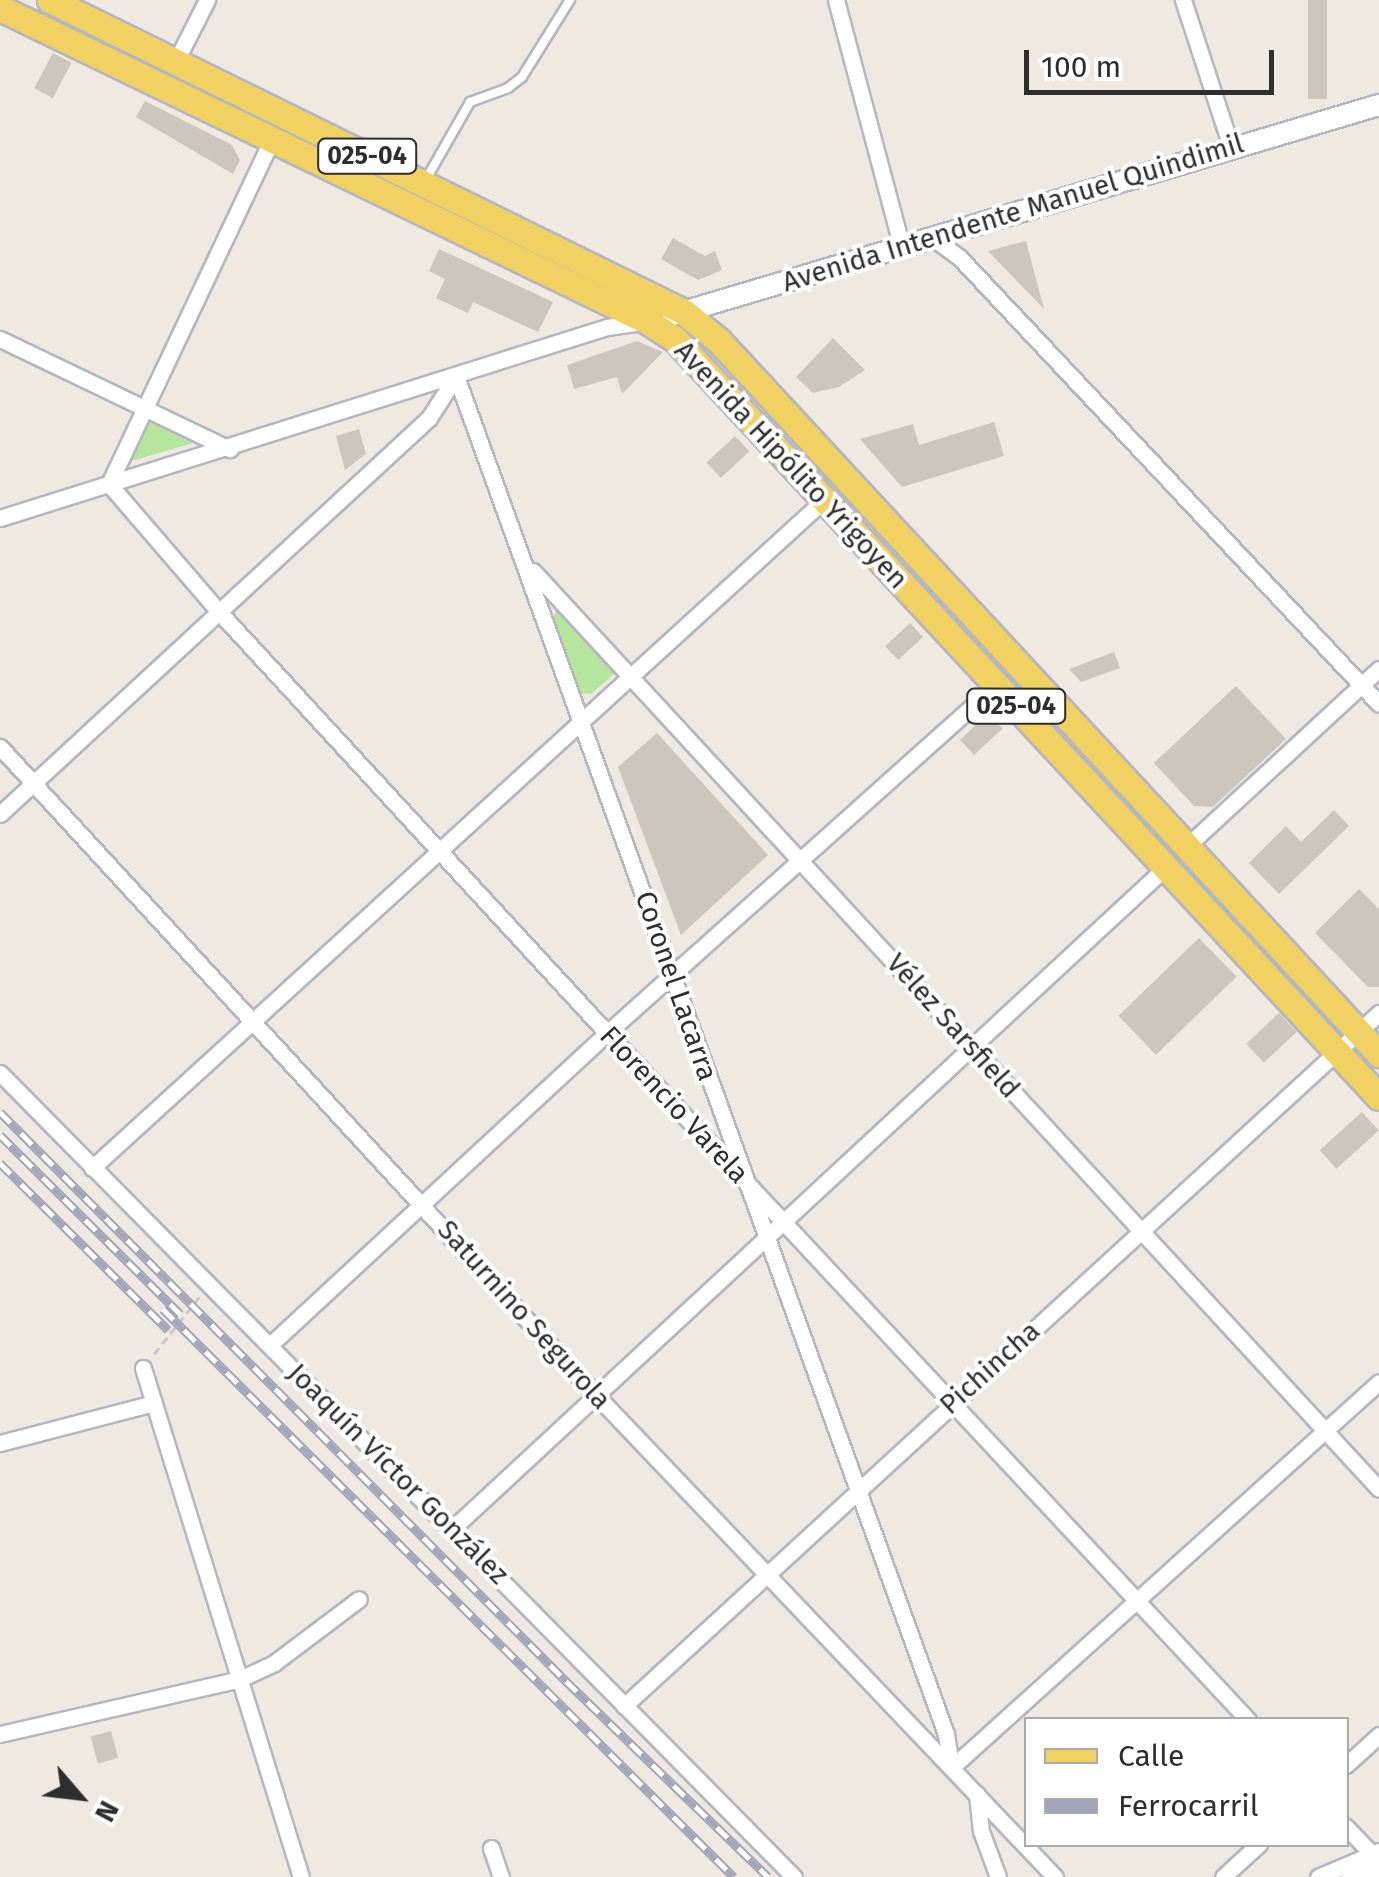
<!DOCTYPE html>
<meta charset="utf-8">
<style>
body{margin:0}
#map{position:relative;width:1379px;height:1877px;overflow:hidden;background:#efe9e1;font-family:"Fira Sans",sans-serif}
div>[style]{position:absolute}
.green>*{inset:0;background:#b6e59e}
.building>*{inset:0;background:#cbc7bf;transform-origin:0 0}
.path>*{height:2.5px;margin-top:-1.25px;transform-origin:0;background:repeating-linear-gradient(90deg,#c9c9c9 0 8px,transparent 0 13px)}
.roads{filter:drop-shadow(2px 0 #b4b7c1) drop-shadow(-2px 0 #b4b7c1) drop-shadow(0 2px #b4b7c1) drop-shadow(0 -2px #b4b7c1)}
.service>*{height:8px;margin:-4px;padding:0 4px;transform-origin:4px;border-radius:4px;background:#fff}
.minor>*{height:15px;margin:-7.5px;padding:0 7.5px;transform-origin:7.5px;border-radius:7.5px;background:#fff}
.tertiary>*{height:20px;margin:-10px;padding:0 10px;transform-origin:10px;border-radius:10px;background:#fff}
.secondary>*{height:22px;margin:-11px;padding:0 11px;transform-origin:11px;border-radius:11px;background:#fff}
.primary>*{height:25px;margin:-12.5px;padding:0 12.5px;transform-origin:12.5px;border-radius:12.5px;background:#f2d163}
.rail>*{height:9px;margin-top:-4.5px;transform-origin:0;background:repeating-linear-gradient(90deg,#fff 0 15px,#a3a6b8 0 30px);box-sizing:border-box;border-block:2px solid #a3a6b8}
span{translate:-50% -50%;white-space:nowrap;text-align:center;line-height:1.15;-webkit-text-stroke:8px #fff;paint-order:stroke}
.shield-label span{padding:2px 8px;background:#fff;border:2px solid;border-radius:8px;-webkit-text-stroke-width:0}
.shield-label{font-size:25px;color:#2e2e2e;font-weight:700}
.street-label{font-size:28px;color:#2e2e2e}
.legend{position:absolute;left:1024px;top:1717px;width:325px;height:130px;box-sizing:border-box;background:#fff;border:2px solid #ababab;margin:0;padding:12px 18px;list-style:none;font-size:30px;color:#2e2e2e}
.legend li{display:flex;align-items:center;gap:20px;height:50px}
.legend b{width:50px;border:2px solid #ababab}
.north{position:absolute;left:30px;top:1747px;width:100px;height:100px;-webkit-text-stroke:8px #fff;paint-order:stroke;rotate:118deg;font-size:28px;font-weight:700;line-height:40px;text-align:center;color:#2e2e2e}
.north::after{content:'';display:block;margin:auto;width:35px;height:45px;background:#2e2e2e;clip-path:polygon(50% 0,100% 100%,50% 72%,0 100%)}
.scale{position:absolute;left:1024px;top:50px;width:250px;height:45px;box-sizing:border-box;border:5px solid #2e2e2e;border-top:0;padding-left:12px;font-size:30px;line-height:35px;white-space:nowrap;color:#2e2e2e;-webkit-text-stroke:8px #fff;paint-order:stroke}
</style>
<div id="map">
<div class="green">
<i style="clip-path:polygon(147px 419px,193px 443px,125px 463px)"></i>
<i style="clip-path:polygon(564px 610px,615px 665px,613px 675px,591px 694px,581px 693px,553px 618px,556px 611px)"></i>
</div>
<div class="building">
<i style="left:1308px;top:0;width:19px;height:99px"></i>
<i style="left:53px;top:53px;width:21px;height:40px;rotate:28deg"></i>
<i style="clip-path:polygon(145px 101px,232px 145px,240px 160px,233px 174px,136px 117px)"></i>
<i style="clip-path:polygon(673px 238px,705px 256px,715px 251px,722px 270px,698px 280px,661px 259px)"></i>
<i style="clip-path:polygon(1026px 241px,1044px 309px,988px 251px)"></i>
<i style="clip-path:polygon(439px 249px,553px 302px,538px 332px,473px 302px,468px 313px,436px 298px,445px 279px,429px 271px)"></i>
<i style="clip-path:polygon(833px 338px,865px 370px,839px 387px,813px 393px,796px 377px)"></i>
<i style="clip-path:polygon(637px 341px,663px 352px,622px 394px,617px 377px,574px 389px,567px 365px)"></i>
<i style="clip-path:polygon(994px 422px,1004px 456px,902px 487px,860px 439px,913px 424px,919px 445px)"></i>
<i style="clip-path:polygon(359px 429px,366px 454px,345px 470px,336px 436px)"></i>
<i style="left:735px;top:436px;width:21px;height:39px;rotate:47deg"></i>
<i style="left:910px;top:623px;width:19px;height:34px;rotate:47deg"></i>
<i style="clip-path:polygon(1114px 652px,1120px 668px,1081px 682px,1069px 669px)"></i>
<i style="clip-path:polygon(1236px 686px,1286px 739px,1213px 807px,1194px 806px,1154px 763px)"></i>
<i style="clip-path:polygon(984px 717px,1003px 728px,974px 755px,960px 740px)"></i>
<i style="clip-path:polygon(657px 733px,768px 855px,681px 935px,618px 767px)"></i>
<i style="clip-path:polygon(1334px 810px,1349px 826px,1279px 894px,1249px 863px,1286px 826px,1301px 842px)"></i>
<i style="clip-path:polygon(1359px 889px,1379px 909px,1379px 987px,1368px 987px,1315px 933px)"></i>
<i style="left:1199px;top:938px;width:54px;height:112px;rotate:46deg"></i>
<i style="left:1279px;top:1013px;width:26px;height:45px;rotate:47deg"></i>
<i style="left:1362px;top:1112px;width:25px;height:57px;rotate:48deg"></i>
<i style="left:111px;top:1731px;width:28px;height:21px;rotate:75deg"></i>
</div>
<div class="path">
<i style="left:154px;top:1354px;width:73px;rotate:-51.7deg"></i>
</div>
<div class="roads">
<div class="service">
<i style="left:425px;top:181px;width:91px;rotate:-60.3deg"></i>
<i style="left:470px;top:102px;width:40px;rotate:-20.2deg"></i>
<i style="left:508px;top:88px;width:18px;rotate:-38deg"></i>
<i style="left:522px;top:77px;width:91px;rotate:-58.1deg"></i>
</div>
<div class="minor">
<i style="left:836px;top:0;width:253px;rotate:75.1deg"></i>
<i style="left:1183px;top:0;width:155px;rotate:71.9deg"></i>
<i style="left:175px;top:63px;width:71px;rotate:-63.1deg"></i>
<i style="left:930px;top:236px;width:36px;rotate:36deg"></i>
<i style="left:959px;top:257px;width:613px;rotate:46.78deg"></i>
<i style="left:0;top:339px;width:255px;rotate:25.6deg"></i>
<i style="left:456px;top:376px;width:1444px;rotate:70.16deg"></i>
<i style="left:946px;top:1734px;width:32px;rotate:81deg"></i>
<i style="left:109px;top:484px;width:172px;rotate:49.3deg"></i>
<i style="left:221px;top:614px;width:570px;rotate:47.35deg"></i>
<i style="left:607px;top:1033px;width:940px;rotate:46.98deg"></i>
<i style="left:109px;top:484px;width:378px;rotate:-64.7deg"></i>
<i style="left:0;top:518px;width:636px;rotate:-17.47deg"></i>
<i style="left:607px;top:327px;width:34px;rotate:-8deg"></i>
<i style="left:533px;top:571px;width:1248px;rotate:47.34deg"></i>
<i style="left:0;top:747px;width:879px;rotate:47.4deg"></i>
<i style="left:595px;top:1394px;width:667px;rotate:46.4deg"></i>
<i style="left:0;top:814px;width:584px;rotate:-42.71deg"></i>
<i style="left:429px;top:418px;width:50px;rotate:-57.3deg"></i>
<i style="left:1187px;top:846px;width:261px;rotate:-42.7deg"></i>
<i style="left:0;top:1073px;width:1130px;rotate:45.36deg"></i>
<i style="left:92px;top:1168px;width:992px;rotate:-42.39deg"></i>
<i style="left:270px;top:1345px;width:459px;rotate:-42.8deg"></i>
<i style="left:607px;top:1033px;width:523px;rotate:-41.82deg"></i>
<i style="left:143px;top:1368px;width:533px;rotate:72.76deg"></i>
<i style="left:0;top:1443px;width:159px;rotate:-14.6deg"></i>
<i style="left:452px;top:1529px;width:974px;rotate:-42.84deg"></i>
<i style="left:624px;top:1706px;width:1025px;rotate:-42.55deg"></i>
<i style="left:0;top:1734px;width:246px;rotate:-12.9deg"></i>
<i style="left:240px;top:1679px;width:38px;rotate:-25deg"></i>
<i style="left:274px;top:1663px;width:106px;rotate:-37deg"></i>
<i style="left:1346px;top:1765px;width:45px;rotate:-42.3deg"></i>
<i style="left:951px;top:1768px;width:576px;rotate:-42.05deg"></i>
<i style="left:977px;top:1794px;width:37px;rotate:84deg"></i>
<i style="left:981px;top:1831px;width:49px;rotate:69.7deg"></i>
<i style="left:1346px;top:1827px;width:37px;rotate:46deg"></i>
<i style="left:491px;top:1848px;width:31px;rotate:71deg"></i>
<i style="left:1223px;top:1877px;width:49px;rotate:-42.5deg"></i>
<i style="left:1318px;top:1877px;width:66px;rotate:-23.1deg"></i>
</div>
<div class="tertiary">
<i style="left:673px;top:315px;width:737px;rotate:-16.57deg"></i>
</div>
<div class="secondary">
<i style="left:1353px;top:1877px;width:28px;rotate:-23deg"></i>
</div>
<div class="primary">
<i style="left:50px;top:0;width:707px;rotate:26.2deg"></i>
<i style="left:684px;top:312px;width:45px;rotate:39.6deg"></i>
<i style="left:719px;top:341px;width:972px;rotate:47.21deg"></i>
<i style="left:0;top:8px;width:719px;rotate:25.82deg"></i>
<i style="left:647px;top:321px;width:33px;rotate:33deg"></i>
<i style="left:675px;top:339px;width:1034px;rotate:47.12deg"></i>
</div>
</div>
<div class="rail">
<i style="left:0;top:1112px;width:803px;rotate:45.15deg"></i>
<i style="left:566px;top:1681px;width:281px;rotate:44.1deg"></i>
<i style="left:0;top:1135px;width:254px;rotate:44.8deg"></i>
<i style="left:0;top:1163px;width:237px;rotate:44.8deg"></i>
<i style="left:163px;top:1309px;width:805px;rotate:44.85deg"></i>
</div>
<div class="shield-label">
<span style="left:367px;top:156px">025-04</span>
<span style="left:1016px;top:706px">025-04</span>
</div>
<div class="street-label">
<span style="left:1013px;top:213px;rotate:-17deg">Avenida Intendente Manuel Quindimil</span>
<span style="left:791px;top:465px;rotate:47deg">Avenida Hipólito Yrigoyen</span>
<span style="left:676px;top:986px;rotate:71deg">Coronel Lacarra</span>
<span style="left:953px;top:1026px;rotate:48deg">Vélez Sarsfield</span>
<span style="left:674px;top:1105px;rotate:47deg">Florencio Varela</span>
<span style="left:524px;top:1315px;rotate:48deg">Saturnino Segurola</span>
<span style="left:990px;top:1368px;rotate:-42deg">Pichincha</span>
<span style="left:398px;top:1474px;rotate:45deg">Joaquín Víctor González</span>
</div>
<ul class="legend">
<li><b style="height:12px;background:#f2d163"></b>Calle</li>
<li><b style="height:12px;background:#a3a6b8"></b>Ferrocarril</li>
</ul>
<div class="north">N</div>
<div class="scale">100 m</div>
</div>
